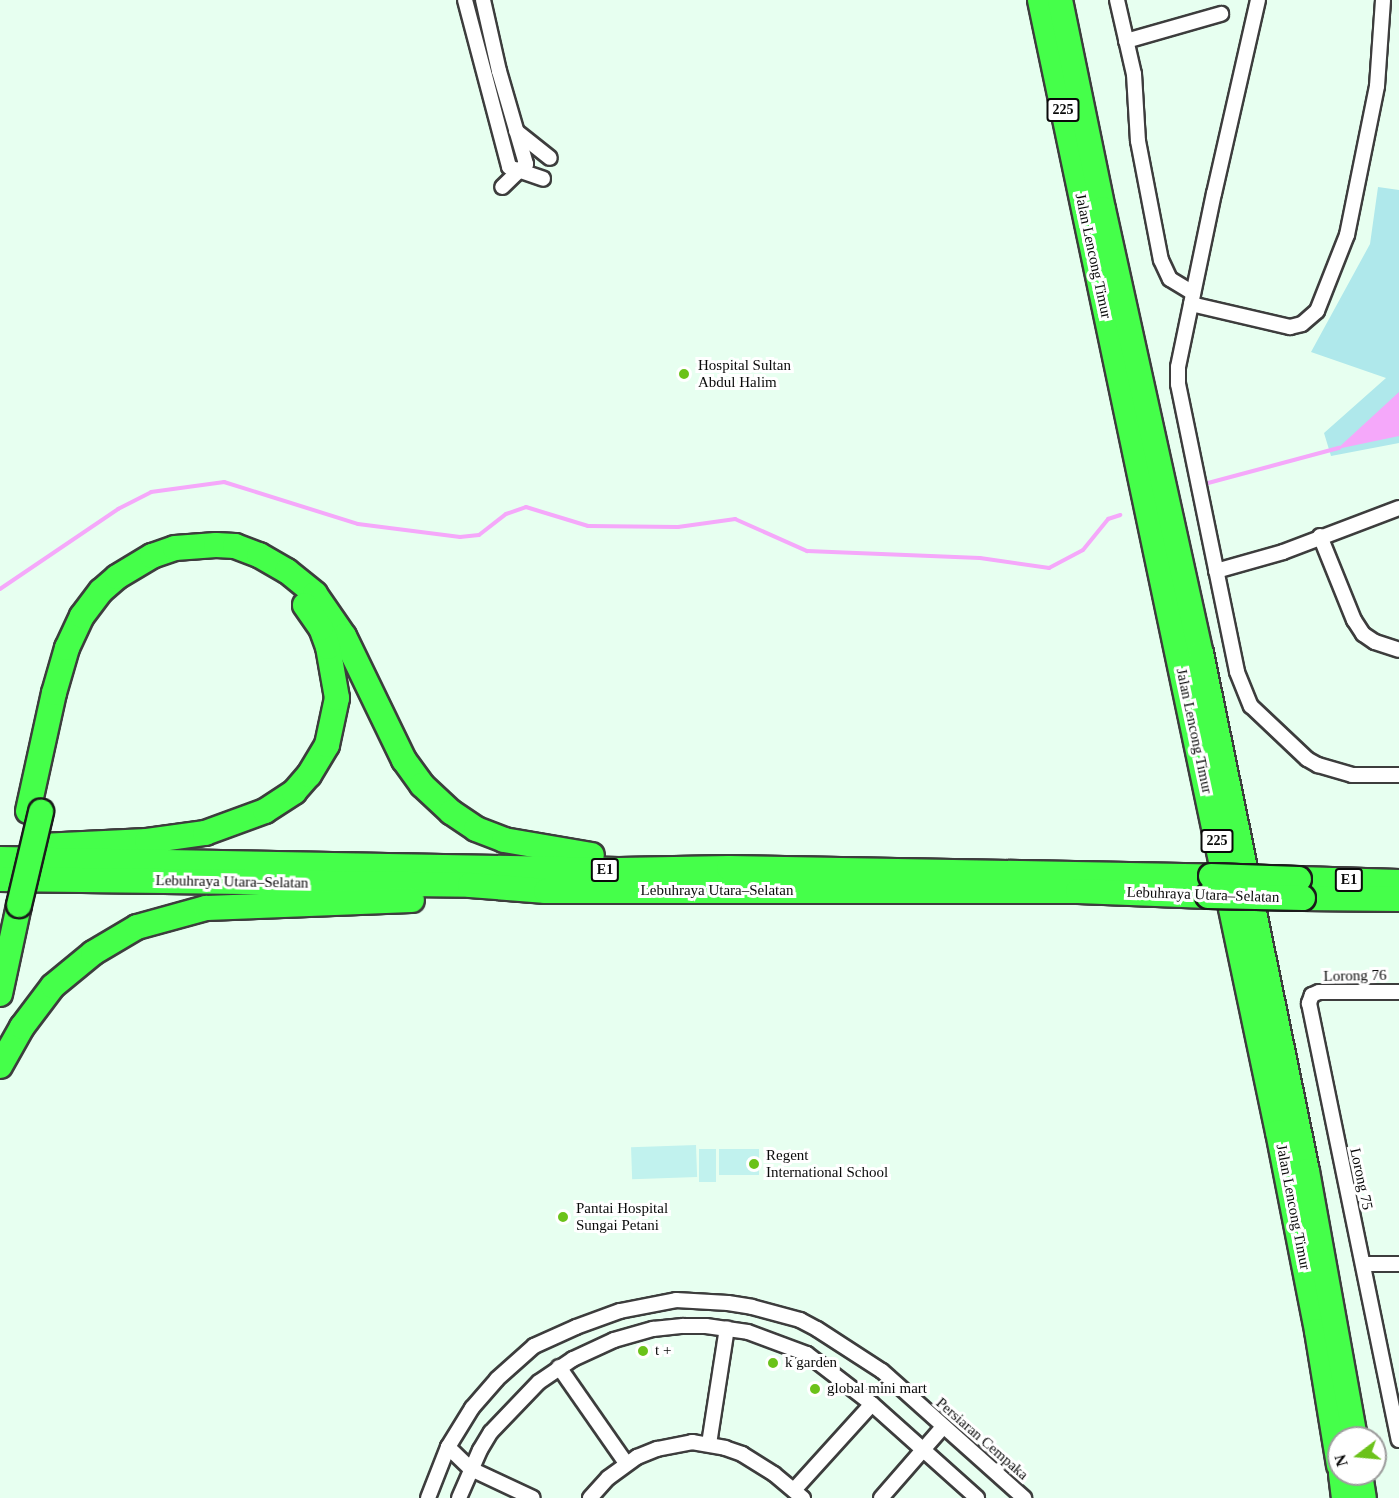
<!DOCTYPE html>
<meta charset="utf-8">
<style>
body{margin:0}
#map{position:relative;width:1399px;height:1498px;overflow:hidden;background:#e7fff0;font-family:Georgia,serif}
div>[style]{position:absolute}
.green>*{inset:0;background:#afe8eb}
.pitch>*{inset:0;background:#c1f2ee;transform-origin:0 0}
.water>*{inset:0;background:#f5a8fa}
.stream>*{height:4px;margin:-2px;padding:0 2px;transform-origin:2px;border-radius:2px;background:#f5a8fa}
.roads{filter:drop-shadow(2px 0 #3d3d3d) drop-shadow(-2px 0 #3d3d3d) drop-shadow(0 2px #3d3d3d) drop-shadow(0 -2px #3d3d3d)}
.street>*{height:14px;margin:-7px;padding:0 7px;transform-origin:7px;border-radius:7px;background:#fff}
.highway>*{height:24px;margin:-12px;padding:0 12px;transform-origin:12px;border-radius:12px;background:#45ff4a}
.bridges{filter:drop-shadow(2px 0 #1b1b1b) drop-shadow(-2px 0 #1b1b1b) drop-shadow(0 2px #1b1b1b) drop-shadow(0 -2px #1b1b1b)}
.highway-bridge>*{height:24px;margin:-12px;padding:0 12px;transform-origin:12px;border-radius:12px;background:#45ff4a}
.dots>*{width:16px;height:16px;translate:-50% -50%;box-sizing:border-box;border:3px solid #fff;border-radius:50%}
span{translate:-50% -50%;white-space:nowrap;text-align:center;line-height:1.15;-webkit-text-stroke:6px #fff;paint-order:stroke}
.shield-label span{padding:2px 4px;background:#fff;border:2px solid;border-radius:4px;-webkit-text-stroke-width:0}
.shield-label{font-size:14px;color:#0a0a0a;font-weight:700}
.street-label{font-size:15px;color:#0a0a0a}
.poi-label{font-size:15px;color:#0a0a0a}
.left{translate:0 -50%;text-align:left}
.north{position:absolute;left:1327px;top:1426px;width:60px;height:60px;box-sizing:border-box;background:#fff;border:2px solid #9d9d9d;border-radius:50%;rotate:254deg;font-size:16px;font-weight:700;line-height:24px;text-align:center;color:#0a0a0a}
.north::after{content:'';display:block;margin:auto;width:21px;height:27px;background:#6bc21a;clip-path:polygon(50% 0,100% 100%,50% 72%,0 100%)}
</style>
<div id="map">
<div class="green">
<i style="clip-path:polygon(1378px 187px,1399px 190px,1399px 443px,1331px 456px,1324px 433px,1386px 378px,1311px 352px,1370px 244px)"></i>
</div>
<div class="pitch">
<i style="left:696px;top:1145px;width:32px;height:65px;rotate:88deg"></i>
<i style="left:699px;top:1149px;width:17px;height:33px"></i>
<i style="left:759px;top:1149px;width:26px;height:40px;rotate:90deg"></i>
</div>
<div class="water">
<i style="clip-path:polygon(1399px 392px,1399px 436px,1337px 449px)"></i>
</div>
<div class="stream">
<i style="left:1208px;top:483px;width:136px;rotate:-15deg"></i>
<i style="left:0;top:589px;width:143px;rotate:-34.1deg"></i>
<i style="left:118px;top:509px;width:37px;rotate:-27deg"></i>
<i style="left:151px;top:492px;width:74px;rotate:-7.8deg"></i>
<i style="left:224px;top:482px;width:140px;rotate:17.4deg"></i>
<i style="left:358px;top:524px;width:103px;rotate:7.3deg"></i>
<i style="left:460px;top:537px;width:19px;rotate:-6deg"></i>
<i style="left:479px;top:535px;width:34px;rotate:-38deg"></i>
<i style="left:506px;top:514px;width:21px;rotate:-19deg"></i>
<i style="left:526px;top:507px;width:65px;rotate:17deg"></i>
<i style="left:588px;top:526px;width:90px;rotate:0.6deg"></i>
<i style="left:678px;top:527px;width:58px;rotate:-8deg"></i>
<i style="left:735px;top:519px;width:79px;rotate:24deg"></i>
<i style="left:807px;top:551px;width:173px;rotate:2.3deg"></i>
<i style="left:980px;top:558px;width:70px;rotate:8.2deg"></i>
<i style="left:1049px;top:568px;width:38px;rotate:-28deg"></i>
<i style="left:1083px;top:550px;width:40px;rotate:-51deg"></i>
<i style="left:1108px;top:519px;width:13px;rotate:-18deg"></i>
</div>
<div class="roads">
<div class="street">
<i style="left:465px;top:0;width:173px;rotate:75.2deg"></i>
<i style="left:509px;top:167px;width:36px;rotate:19deg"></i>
<i style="left:483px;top:0;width:73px;rotate:77.3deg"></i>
<i style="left:499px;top:71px;width:97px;rotate:73.8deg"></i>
<i style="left:526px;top:164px;width:33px;rotate:136deg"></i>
<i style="left:1117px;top:0;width:76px;rotate:77.1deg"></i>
<i style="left:1134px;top:74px;width:67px;rotate:86.6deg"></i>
<i style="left:1138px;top:141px;width:121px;rotate:79.1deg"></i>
<i style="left:1161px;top:260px;width:21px;rotate:65deg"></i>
<i style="left:1170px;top:279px;width:27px;rotate:31deg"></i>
<i style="left:1258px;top:0;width:198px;rotate:102.8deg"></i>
<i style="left:1214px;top:193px;width:178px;rotate:101.7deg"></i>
<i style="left:1178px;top:367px;width:17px;rotate:90deg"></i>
<i style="left:1178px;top:384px;width:294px;rotate:78.4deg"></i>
<i style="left:1237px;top:672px;width:37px;rotate:68deg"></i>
<i style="left:1251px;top:706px;width:77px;rotate:43.4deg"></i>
<i style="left:1307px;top:759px;width:13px;rotate:29deg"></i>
<i style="left:1318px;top:765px;width:35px;rotate:16deg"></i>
<i style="left:1352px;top:775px;width:47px"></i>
<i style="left:1126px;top:41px;width:99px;rotate:-15.9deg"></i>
<i style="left:516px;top:131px;width:43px;rotate:38.5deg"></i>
<i style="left:1191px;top:304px;width:102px;rotate:13.1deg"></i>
<i style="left:1290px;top:327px;width:12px;rotate:-14deg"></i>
<i style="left:1302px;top:324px;width:20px;rotate:-41deg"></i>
<i style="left:1317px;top:311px;width:82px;rotate:-68.5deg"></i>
<i style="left:1347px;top:235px;width:152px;rotate:-78.6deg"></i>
<i style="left:1377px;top:86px;width:86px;rotate:-86deg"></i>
<i style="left:1320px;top:536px;width:91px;rotate:68deg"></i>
<i style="left:1354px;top:620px;width:17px;rotate:57deg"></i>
<i style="left:1363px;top:634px;width:14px;rotate:34deg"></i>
<i style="left:1375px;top:642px;width:25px;rotate:18deg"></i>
<i style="left:1216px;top:571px;width:70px;rotate:-15.8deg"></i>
<i style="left:1283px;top:552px;width:124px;rotate:-20.8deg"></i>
<i style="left:1399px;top:992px;width:80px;rotate:180deg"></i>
<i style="left:1319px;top:992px;width:8px;rotate:157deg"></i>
<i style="left:1312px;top:995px;width:9px;rotate:111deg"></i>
<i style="left:1309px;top:1003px;width:446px;rotate:78.4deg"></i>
<i style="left:1363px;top:1264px;width:36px"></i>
<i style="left:559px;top:1367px;width:117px;rotate:55.1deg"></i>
<i style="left:709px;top:1444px;width:117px;rotate:-81.2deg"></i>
<i style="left:448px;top:1447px;width:32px;rotate:44deg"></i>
<i style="left:471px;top:1469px;width:68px;rotate:25.1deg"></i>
<i style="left:794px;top:1490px;width:116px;rotate:-47.8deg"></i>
<i style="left:428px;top:1498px;width:55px;rotate:-68.6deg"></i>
<i style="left:448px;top:1447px;width:46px;rotate:-58.4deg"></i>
<i style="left:472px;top:1408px;width:38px;rotate:-49deg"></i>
<i style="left:497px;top:1379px;width:50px;rotate:-41.7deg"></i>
<i style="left:534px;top:1346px;width:46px;rotate:-24.3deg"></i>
<i style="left:576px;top:1327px;width:47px;rotate:-20deg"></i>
<i style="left:620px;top:1311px;width:57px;rotate:-11.1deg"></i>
<i style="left:676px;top:1300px;width:52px;rotate:3.3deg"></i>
<i style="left:728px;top:1303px;width:24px;rotate:9deg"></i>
<i style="left:752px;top:1307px;width:50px;rotate:15.2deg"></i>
<i style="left:800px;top:1320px;width:19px;rotate:28deg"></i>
<i style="left:817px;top:1329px;width:77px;rotate:32.9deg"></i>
<i style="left:882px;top:1371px;width:191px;rotate:41.8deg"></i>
<i style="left:459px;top:1498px;width:52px;rotate:-66.4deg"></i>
<i style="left:480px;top:1450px;width:21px;rotate:-59deg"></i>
<i style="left:491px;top:1432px;width:69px;rotate:-46.2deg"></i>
<i style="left:539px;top:1382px;width:41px;rotate:-34.1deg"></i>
<i style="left:573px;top:1359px;width:45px;rotate:-24.9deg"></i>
<i style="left:614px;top:1340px;width:41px;rotate:-15.8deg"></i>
<i style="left:653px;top:1329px;width:30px;rotate:-6deg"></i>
<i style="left:683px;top:1326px;width:23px"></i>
<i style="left:706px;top:1326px;width:42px;rotate:8.1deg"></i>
<i style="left:748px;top:1332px;width:63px;rotate:20.4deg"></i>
<i style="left:807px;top:1354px;width:82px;rotate:37.6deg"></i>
<i style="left:872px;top:1404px;width:141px;rotate:41.8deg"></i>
<i style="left:590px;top:1498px;width:27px;rotate:-48deg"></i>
<i style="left:608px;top:1478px;width:36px;rotate:-36deg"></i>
<i style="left:637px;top:1457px;width:22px;rotate:-22deg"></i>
<i style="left:657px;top:1449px;width:36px;rotate:-11deg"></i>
<i style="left:692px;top:1442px;width:34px;rotate:10deg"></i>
<i style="left:725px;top:1448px;width:18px;rotate:19deg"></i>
<i style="left:742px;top:1454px;width:38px;rotate:32deg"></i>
<i style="left:774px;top:1474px;width:38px;rotate:40deg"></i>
<i style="left:881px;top:1498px;width:94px;rotate:-48.9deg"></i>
</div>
<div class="highway">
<i style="left:1040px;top:0;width:1157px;rotate:78.13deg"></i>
<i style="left:1278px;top:1132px;width:203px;rotate:78.9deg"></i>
<i style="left:1317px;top:1331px;width:136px;rotate:80.7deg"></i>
<i style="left:1060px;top:0;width:213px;rotate:78.4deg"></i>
<i style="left:1103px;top:209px;width:455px;rotate:77.6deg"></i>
<i style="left:1201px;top:653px;width:529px;rotate:78.44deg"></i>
<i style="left:1307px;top:1171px;width:271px;rotate:79.8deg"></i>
<i style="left:28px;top:811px;width:121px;rotate:-77.6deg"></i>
<i style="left:54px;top:693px;width:47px;rotate:-73.9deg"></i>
<i style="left:67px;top:648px;width:35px;rotate:-65deg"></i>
<i style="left:82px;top:616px;width:31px;rotate:-53deg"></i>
<i style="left:101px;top:591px;width:21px;rotate:-41deg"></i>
<i style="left:117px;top:577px;width:41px;rotate:-31deg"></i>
<i style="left:152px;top:556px;width:24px;rotate:-19deg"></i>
<i style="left:175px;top:548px;width:41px;rotate:-4.2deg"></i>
<i style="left:216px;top:545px;width:19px;rotate:3deg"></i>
<i style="left:235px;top:546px;width:26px;rotate:21deg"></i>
<i style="left:259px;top:555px;width:32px;rotate:30deg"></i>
<i style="left:287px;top:571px;width:36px;rotate:39deg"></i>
<i style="left:315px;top:594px;width:51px;rotate:55.4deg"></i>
<i style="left:344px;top:636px;width:138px;rotate:64.2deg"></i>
<i style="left:404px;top:760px;width:31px;rotate:54deg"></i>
<i style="left:422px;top:785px;width:40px;rotate:43deg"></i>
<i style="left:451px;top:812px;width:30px;rotate:34deg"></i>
<i style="left:476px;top:829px;width:30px;rotate:21deg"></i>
<i style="left:504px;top:840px;width:89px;rotate:9.7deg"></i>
<i style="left:41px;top:846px;width:106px;rotate:-2.7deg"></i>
<i style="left:147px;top:841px;width:59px;rotate:-7.9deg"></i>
<i style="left:205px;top:833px;width:64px;rotate:-20.1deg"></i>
<i style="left:265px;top:811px;width:35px;rotate:-33deg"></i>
<i style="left:294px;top:792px;width:23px;rotate:-49deg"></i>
<i style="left:309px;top:775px;width:35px;rotate:-59deg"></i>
<i style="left:327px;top:745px;width:48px;rotate:-78deg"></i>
<i style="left:337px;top:698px;width:52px;rotate:-100deg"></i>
<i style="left:328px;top:647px;width:20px;rotate:-110deg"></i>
<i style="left:321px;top:628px;width:28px;rotate:-125deg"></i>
<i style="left:0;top:859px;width:619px;rotate:1.02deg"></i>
<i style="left:619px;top:870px;width:110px;rotate:-1deg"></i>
<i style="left:729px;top:868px;width:482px;rotate:1deg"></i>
<i style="left:0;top:879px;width:470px;rotate:0.7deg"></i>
<i style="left:470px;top:885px;width:76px;rotate:4.5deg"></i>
<i style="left:546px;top:891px;width:532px"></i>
<i style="left:1078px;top:891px;width:130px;rotate:2.2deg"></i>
<i style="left:1299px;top:879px;width:100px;rotate:1.7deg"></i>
<i style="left:1303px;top:898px;width:96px;rotate:0.6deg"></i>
<i style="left:0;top:994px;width:91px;rotate:-77.9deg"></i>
<i style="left:0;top:1066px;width:45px;rotate:-60.6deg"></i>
<i style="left:22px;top:1027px;width:51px;rotate:-52.9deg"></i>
<i style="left:53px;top:986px;width:52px;rotate:-39.5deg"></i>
<i style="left:93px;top:953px;width:51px;rotate:-30.6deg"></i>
<i style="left:137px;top:927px;width:72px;rotate:-15.4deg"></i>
<i style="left:206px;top:908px;width:206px;rotate:-2.2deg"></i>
<i style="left:1341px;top:1474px;width:24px;rotate:83deg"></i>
<i style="left:1360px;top:1474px;width:24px;rotate:81deg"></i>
</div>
</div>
<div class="bridges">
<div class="highway-bridge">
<i style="left:1211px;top:876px;width:88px;rotate:2deg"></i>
<i style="left:1208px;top:896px;width:95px;rotate:1.2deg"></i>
<i style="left:19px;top:905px;width:96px;rotate:-76.7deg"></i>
</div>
</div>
<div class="dots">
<i style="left:684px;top:374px;background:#6bc21a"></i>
<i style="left:754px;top:1164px;background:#6bc21a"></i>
<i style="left:563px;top:1217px;background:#6bc21a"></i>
<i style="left:643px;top:1351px;background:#6bc21a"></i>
<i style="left:773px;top:1363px;background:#6bc21a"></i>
<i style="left:815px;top:1389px;background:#6bc21a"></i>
</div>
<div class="shield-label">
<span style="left:1063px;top:110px">225</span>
<span style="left:1217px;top:841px">225</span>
<span style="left:605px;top:870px">E1</span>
<span style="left:1349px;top:880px">E1</span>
</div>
<div class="street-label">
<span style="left:1093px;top:256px;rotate:78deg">Jalan Lencong Timur</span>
<span style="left:1194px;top:731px;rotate:78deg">Jalan Lencong Timur</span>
<span style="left:232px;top:882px;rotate:1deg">Lebuhraya Utara–Selatan</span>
<span style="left:717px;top:891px">Lebuhraya Utara–Selatan</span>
<span style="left:1203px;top:895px;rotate:2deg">Lebuhraya Utara–Selatan</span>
<span style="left:1355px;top:976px;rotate:-1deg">Lorong 76</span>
<span style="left:1361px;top:1179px;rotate:78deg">Lorong 75</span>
<span style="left:1293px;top:1207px;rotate:79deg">Jalan Lencong Timur</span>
<span style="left:982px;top:1439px;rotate:41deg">Persiaran Cempaka</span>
</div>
<div class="poi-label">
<span class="left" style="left:698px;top:374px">Hospital Sultan<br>Abdul Halim</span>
<span class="left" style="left:766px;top:1164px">Regent<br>International School</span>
<span class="left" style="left:576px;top:1217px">Pantai Hospital<br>Sungai Petani</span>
<span class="left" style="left:655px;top:1351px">t +</span>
<span class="left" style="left:785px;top:1363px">k garden</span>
<span class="left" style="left:827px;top:1389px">global mini mart</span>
</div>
<div class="north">N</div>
</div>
